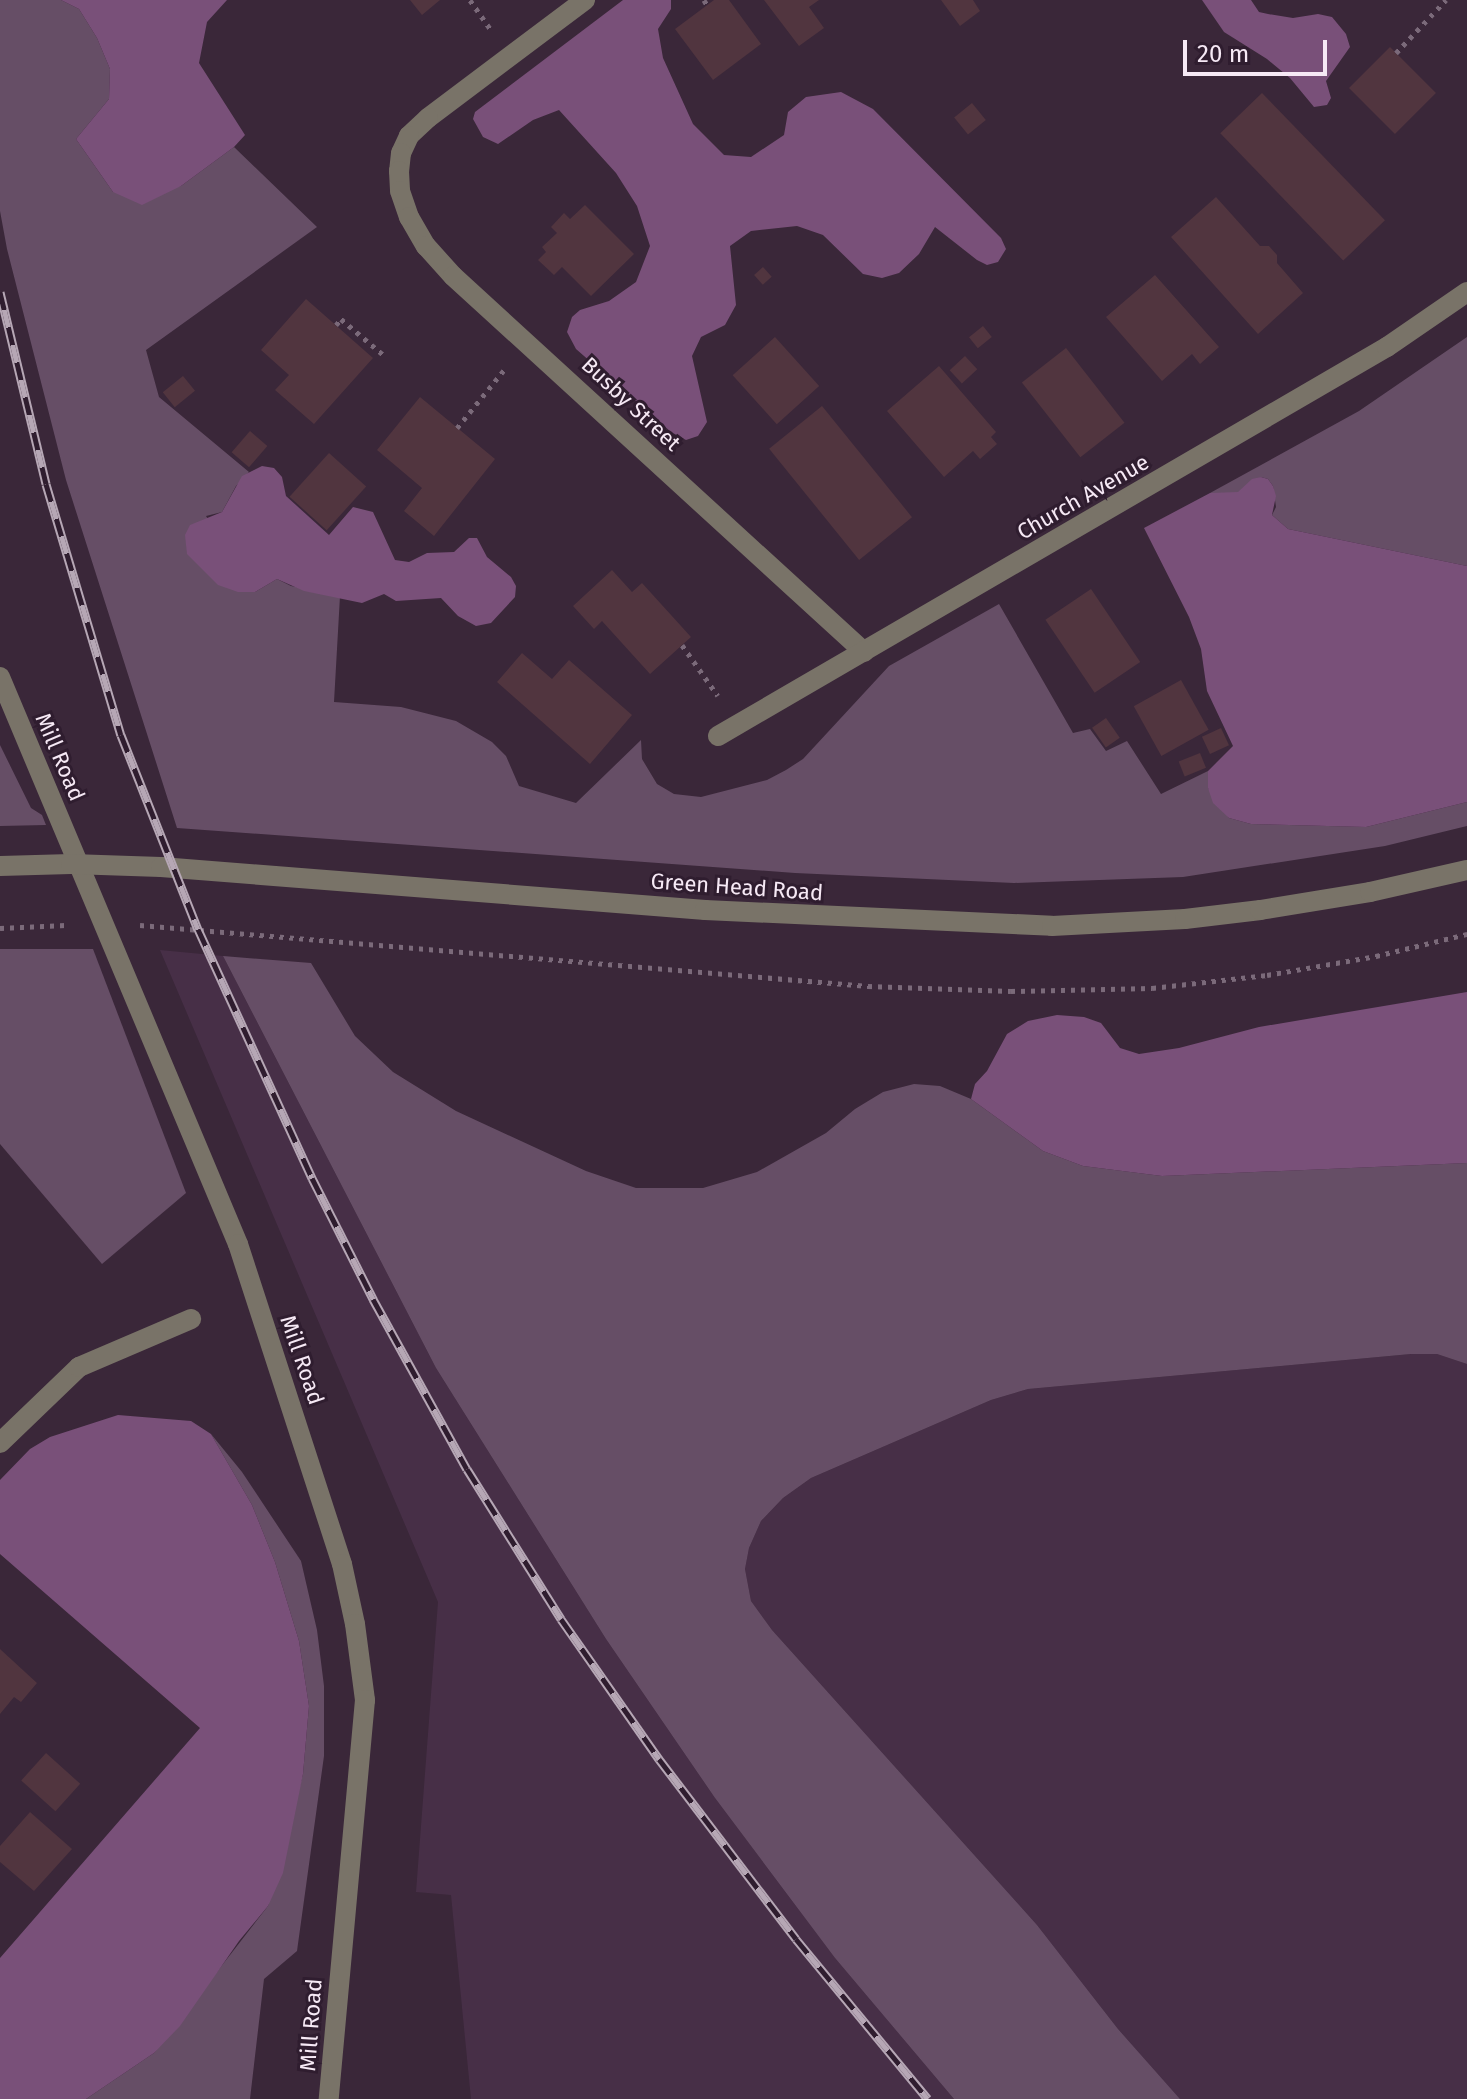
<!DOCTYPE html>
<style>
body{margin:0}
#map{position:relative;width:1467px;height:2099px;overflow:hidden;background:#3a2739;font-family:"Fira Sans",sans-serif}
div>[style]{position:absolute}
.built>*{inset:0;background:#472f47}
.green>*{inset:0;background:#664e66}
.forest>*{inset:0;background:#795079}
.building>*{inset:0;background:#51353f;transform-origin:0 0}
.path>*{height:5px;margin-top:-2.5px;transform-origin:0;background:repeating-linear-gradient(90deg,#7b6a7a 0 4px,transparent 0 10px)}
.minor>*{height:20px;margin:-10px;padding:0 10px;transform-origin:10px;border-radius:10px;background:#797368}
.rail>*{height:9px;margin-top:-4.5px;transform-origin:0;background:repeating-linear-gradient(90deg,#2f1d2f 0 18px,#b6a7b5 0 36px);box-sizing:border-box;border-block:2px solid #b6a7b5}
span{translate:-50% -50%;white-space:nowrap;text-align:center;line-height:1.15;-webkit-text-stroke:6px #2f1d2f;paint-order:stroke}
.street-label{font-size:22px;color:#f6e9f5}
.scale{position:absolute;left:1183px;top:40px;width:144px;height:36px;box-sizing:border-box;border:4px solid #f6e9f5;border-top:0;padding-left:10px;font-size:24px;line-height:28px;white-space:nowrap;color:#f6e9f5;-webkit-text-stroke:6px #2f1d2f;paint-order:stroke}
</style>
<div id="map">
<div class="built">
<i style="clip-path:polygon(160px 950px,223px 956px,436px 1368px,606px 1639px,715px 1798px,835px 1958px,954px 2099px,471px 2099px,451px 1895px,416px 1892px,438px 1602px)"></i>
<i style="clip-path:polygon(1411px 1354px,1437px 1354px,1467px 1364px,1467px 2099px,1180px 2099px,1118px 2029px,1037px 1925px,772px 1630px,751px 1601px,745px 1569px,749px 1548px,761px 1521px,783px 1498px,811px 1478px,991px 1400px,1028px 1389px)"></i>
</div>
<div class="green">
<i style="clip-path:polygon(0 0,61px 0,79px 9px,97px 38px,110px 69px,109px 99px,76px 139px,113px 192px,181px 186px,234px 147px,317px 227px,146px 350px,159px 397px,249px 472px,236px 486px,222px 512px,206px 516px,255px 592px,277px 579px,291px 586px,340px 596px,334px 702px,401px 707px,456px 721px,492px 742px,506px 756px,519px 786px,576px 803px,641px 740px,642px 759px,657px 784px,674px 794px,701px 797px,767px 780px,786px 770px,803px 759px,889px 666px,999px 604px,1073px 733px,1090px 729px,1106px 751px,1127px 741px,1161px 794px,1208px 771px,1208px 788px,1229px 818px,1251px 824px,1366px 827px,1467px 802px,1467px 826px,1385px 846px,1183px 877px,1014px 883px,795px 873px,177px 828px,66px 480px,7px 249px,0 211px)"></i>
<i style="clip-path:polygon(1467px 337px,1467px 566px,1288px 529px,1272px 515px,1276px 507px,1273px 486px,1268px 479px,1261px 477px,1238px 493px,1210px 493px,1359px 411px)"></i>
<i style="clip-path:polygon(0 745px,31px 808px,42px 815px,46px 825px,0 826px)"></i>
<i style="clip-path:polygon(0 949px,93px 949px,186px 1193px,102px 1264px,0 1144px)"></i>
<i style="clip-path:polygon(223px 956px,311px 963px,355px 1036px,393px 1072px,456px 1111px,586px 1171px,636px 1188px,703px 1188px,757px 1172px,826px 1133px,855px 1109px,883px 1092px,914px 1084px,940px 1086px,971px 1099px,1043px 1151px,1083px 1166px,1162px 1176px,1467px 1163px,1467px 1364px,1437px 1354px,1411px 1354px,1028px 1389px,991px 1400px,811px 1478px,783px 1498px,761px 1521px,749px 1548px,745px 1569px,751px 1601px,772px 1630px,1037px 1925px,1118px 2029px,1180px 2099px,954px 2099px,835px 1958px,715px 1798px,606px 1639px,436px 1368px)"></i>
<i style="clip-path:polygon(211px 1434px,242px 1472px,301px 1561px,317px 1630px,324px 1686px,324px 1756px,297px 1951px,264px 1979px,250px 2099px,86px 2099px,154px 2053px,268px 1906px,303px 1774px,309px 1706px,299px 1641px,275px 1562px,252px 1505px)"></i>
</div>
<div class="forest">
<i style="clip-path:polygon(61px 0,227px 0,207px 22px,199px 63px,245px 135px,234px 147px,181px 186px,142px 205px,113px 192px,76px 139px,109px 99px,110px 69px,97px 38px,79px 9px)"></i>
<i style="clip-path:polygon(623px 0,671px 0,671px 9px,658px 29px,663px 58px,693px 124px,724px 155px,751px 157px,784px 135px,788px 112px,806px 97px,841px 92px,873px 109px,1001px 238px,1006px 249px,998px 262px,987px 265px,977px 260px,935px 227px,919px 254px,899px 273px,882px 278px,863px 274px,823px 235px,797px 226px,751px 231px,730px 246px,736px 305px,725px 325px,701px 337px,692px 356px,707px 422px,698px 436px,686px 440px,671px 432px,576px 349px,567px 332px,572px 317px,580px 310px,609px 301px,636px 282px,650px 246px,637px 206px,616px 173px,559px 110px,533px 120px,498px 144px,483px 137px,473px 119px,475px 112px)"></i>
<i style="clip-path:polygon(1202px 0,1251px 0,1259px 12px,1268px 14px,1293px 18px,1318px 14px,1332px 17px,1346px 34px,1350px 47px,1326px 81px,1331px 98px,1327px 105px,1314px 107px,1290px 78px,1267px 59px,1224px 32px)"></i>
<i style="clip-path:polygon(262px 466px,274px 468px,282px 477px,286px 496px,329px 535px,353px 507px,373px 512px,395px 560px,409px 562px,427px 553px,454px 552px,469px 538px,477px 538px,487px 557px,511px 577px,516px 586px,515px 597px,491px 623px,476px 626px,458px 616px,441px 598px,396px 601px,384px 594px,362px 603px,304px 591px,277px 579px,255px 592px,238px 592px,218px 585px,187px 554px,185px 535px,190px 525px,222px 512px,242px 476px)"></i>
<i style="clip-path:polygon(1261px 477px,1268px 479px,1273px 486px,1276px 496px,1272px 515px,1288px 529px,1467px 566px,1467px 802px,1366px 827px,1251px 824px,1229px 818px,1213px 803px,1208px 788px,1208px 771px,1233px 746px,1207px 691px,1201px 649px,1189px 617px,1144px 528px,1210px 493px,1238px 492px,1252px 479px)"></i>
<i style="clip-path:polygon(1467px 992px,1467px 1163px,1162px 1176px,1083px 1166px,1043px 1151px,971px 1099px,975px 1084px,987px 1071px,1007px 1034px,1028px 1021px,1057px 1015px,1084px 1017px,1101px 1023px,1120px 1048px,1139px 1054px,1179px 1048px,1259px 1027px)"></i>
<i style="clip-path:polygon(118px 1415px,191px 1421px,211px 1434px,252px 1505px,275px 1562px,299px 1641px,309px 1706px,303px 1774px,283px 1873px,268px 1906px,239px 1941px,180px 2026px,154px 2053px,86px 2099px,0 2099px,0 1958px,200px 1728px,0 1554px,0 1480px,30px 1449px,50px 1437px)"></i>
</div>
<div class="building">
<i style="clip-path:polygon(410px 0,440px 0,422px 15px)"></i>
<i style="clip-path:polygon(714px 0,729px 0,761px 44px,713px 80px,675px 29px)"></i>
<i style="clip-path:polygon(764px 0,819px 0,809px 7px,824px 28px,799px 46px)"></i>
<i style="clip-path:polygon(941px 0,973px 0,980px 11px,960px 26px)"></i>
<i style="left:1390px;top:47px;width:65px;height:58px;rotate:45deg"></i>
<i style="left:1262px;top:93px;width:177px;height:58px;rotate:46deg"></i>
<i style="left:972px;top:103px;width:22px;height:23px;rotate:51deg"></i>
<i style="clip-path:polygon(1216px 197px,1260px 246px,1269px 246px,1277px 255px,1277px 263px,1303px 293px,1258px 334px,1171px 237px)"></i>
<i style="clip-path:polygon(585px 205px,634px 254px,591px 296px,562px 267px,554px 275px,538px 260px,546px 252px,542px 247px,557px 233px,551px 227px,564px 213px,570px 219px)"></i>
<i style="left:763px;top:267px;width:13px;height:12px;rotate:48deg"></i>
<i style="clip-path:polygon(1155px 275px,1219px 347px,1200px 364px,1192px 354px,1162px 381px,1106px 317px)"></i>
<i style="clip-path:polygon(306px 299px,373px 358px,314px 424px,275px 390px,289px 375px,261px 350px)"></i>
<i style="left:983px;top:326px;width:14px;height:18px;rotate:51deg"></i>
<i style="left:775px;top:337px;width:66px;height:57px;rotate:48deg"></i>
<i style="left:1066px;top:348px;width:95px;height:56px;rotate:52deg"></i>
<i style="left:965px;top:356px;width:18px;height:21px;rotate:47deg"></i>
<i style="clip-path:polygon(939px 366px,996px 432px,991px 437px,997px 444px,980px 459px,973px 451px,944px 477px,887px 411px)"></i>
<i style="left:183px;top:376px;width:19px;height:26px;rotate:51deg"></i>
<i style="clip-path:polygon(420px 397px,495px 459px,434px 536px,404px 511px,422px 488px,377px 450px)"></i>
<i style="left:822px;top:406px;width:143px;height:68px;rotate:51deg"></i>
<i style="left:250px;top:431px;width:23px;height:28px;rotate:41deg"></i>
<i style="left:329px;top:453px;width:50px;height:59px;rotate:42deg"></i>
<i style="clip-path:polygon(612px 570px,632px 592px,642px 583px,691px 637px,650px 674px,602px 621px,594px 629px,573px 606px)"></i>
<i style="left:1091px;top:589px;width:88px;height:55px;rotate:56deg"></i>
<i style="clip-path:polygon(522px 653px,552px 679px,569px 660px,632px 715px,590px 764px,497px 682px)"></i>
<i style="left:1181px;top:680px;width:57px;height:54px;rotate:61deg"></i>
<i style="left:1106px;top:718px;width:24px;height:17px;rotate:55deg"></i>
<i style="left:1221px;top:728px;width:19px;height:21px;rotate:65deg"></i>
<i style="left:1200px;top:753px;width:16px;height:23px;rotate:68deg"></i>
<i style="clip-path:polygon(0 1649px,37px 1683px,21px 1702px,14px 1697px,0 1714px)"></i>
<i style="left:46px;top:1753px;width:46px;height:37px;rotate:42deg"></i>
<i style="clip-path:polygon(30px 1812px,72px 1849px,34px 1891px,0 1862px,0 1846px)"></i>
</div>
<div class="path">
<i style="left:470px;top:0;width:35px;rotate:55deg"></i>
<i style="left:704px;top:0;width:6px;rotate:59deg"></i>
<i style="left:1396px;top:53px;width:73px;rotate:-46.7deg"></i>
<i style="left:336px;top:325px;width:8px;rotate:-50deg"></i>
<i style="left:341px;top:319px;width:59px;rotate:40.2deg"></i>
<i style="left:457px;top:428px;width:75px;rotate:-51deg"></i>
<i style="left:682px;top:645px;width:62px;rotate:54.8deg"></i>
<i style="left:140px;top:925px;width:731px;rotate:4.79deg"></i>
<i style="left:868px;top:986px;width:143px;rotate:2deg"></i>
<i style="left:1011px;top:991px;width:141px;rotate:-1.2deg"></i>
<i style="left:1152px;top:988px;width:116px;rotate:-6.4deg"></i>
<i style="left:1267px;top:975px;width:111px;rotate:-9.9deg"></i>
<i style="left:1376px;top:956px;width:94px;rotate:-13.6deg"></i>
<i style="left:0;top:928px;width:66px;rotate:-2.6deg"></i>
</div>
<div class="minor">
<i style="left:585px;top:0;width:196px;rotate:143.1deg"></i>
<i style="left:428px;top:118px;width:26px;rotate:137deg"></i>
<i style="left:409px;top:136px;width:19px;rotate:115deg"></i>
<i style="left:401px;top:153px;width:18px;rotate:96deg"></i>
<i style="left:399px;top:171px;width:20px;rotate:87deg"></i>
<i style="left:400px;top:191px;width:28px;rotate:71deg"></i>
<i style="left:409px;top:217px;width:34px;rotate:60deg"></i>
<i style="left:426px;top:246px;width:40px;rotate:48deg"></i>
<i style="left:453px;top:276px;width:557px;rotate:42.45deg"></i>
<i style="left:0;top:677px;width:615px;rotate:67.23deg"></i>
<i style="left:238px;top:1244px;width:336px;rotate:72deg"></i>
<i style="left:342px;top:1564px;width:61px;rotate:77.8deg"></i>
<i style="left:355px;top:1624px;width:77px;rotate:82.5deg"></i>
<i style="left:365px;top:1700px;width:401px;rotate:95.2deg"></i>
<i style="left:718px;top:736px;width:774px;rotate:-30.18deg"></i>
<i style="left:1387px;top:347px;width:97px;rotate:-34.5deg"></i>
<i style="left:0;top:866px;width:71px;rotate:-1.6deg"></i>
<i style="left:71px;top:864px;width:90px;rotate:1.9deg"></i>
<i style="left:161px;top:867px;width:546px;rotate:4.52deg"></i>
<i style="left:705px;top:910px;width:347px;rotate:2.6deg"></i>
<i style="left:1052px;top:926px;width:133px;rotate:-3deg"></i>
<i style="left:1185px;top:919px;width:76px;rotate:-6.8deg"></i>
<i style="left:1260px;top:910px;width:111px;rotate:-9.3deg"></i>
<i style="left:1370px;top:892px;width:99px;rotate:-12.8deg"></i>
<i style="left:0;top:1443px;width:110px;rotate:-43.9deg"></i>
<i style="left:79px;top:1367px;width:122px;rotate:-23.2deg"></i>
</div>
<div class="rail">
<i style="left:0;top:292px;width:197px;rotate:76.5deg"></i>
<i style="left:46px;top:484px;width:262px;rotate:73.4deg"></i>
<i style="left:121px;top:735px;width:209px;rotate:68.4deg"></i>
<i style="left:198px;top:929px;width:274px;rotate:65.4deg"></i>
<i style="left:312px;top:1178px;width:136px;rotate:63.2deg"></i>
<i style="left:373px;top:1299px;width:194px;rotate:61.1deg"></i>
<i style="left:467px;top:1469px;width:177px;rotate:57.9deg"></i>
<i style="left:561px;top:1619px;width:171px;rotate:55deg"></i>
<i style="left:659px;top:1759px;width:226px;rotate:52.7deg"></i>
<i style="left:796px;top:1939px;width:207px;rotate:50.5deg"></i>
</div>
<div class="street-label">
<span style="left:631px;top:404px;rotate:43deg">Busby Street</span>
<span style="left:1083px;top:497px;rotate:-30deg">Church Avenue</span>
<span style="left:60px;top:757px;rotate:67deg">Mill Road</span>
<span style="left:737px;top:887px;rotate:4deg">Green Head Road</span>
<span style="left:302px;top:1360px;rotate:71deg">Mill Road</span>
<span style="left:311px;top:2025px;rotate:-86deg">Mill Road</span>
</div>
<div class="scale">20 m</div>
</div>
